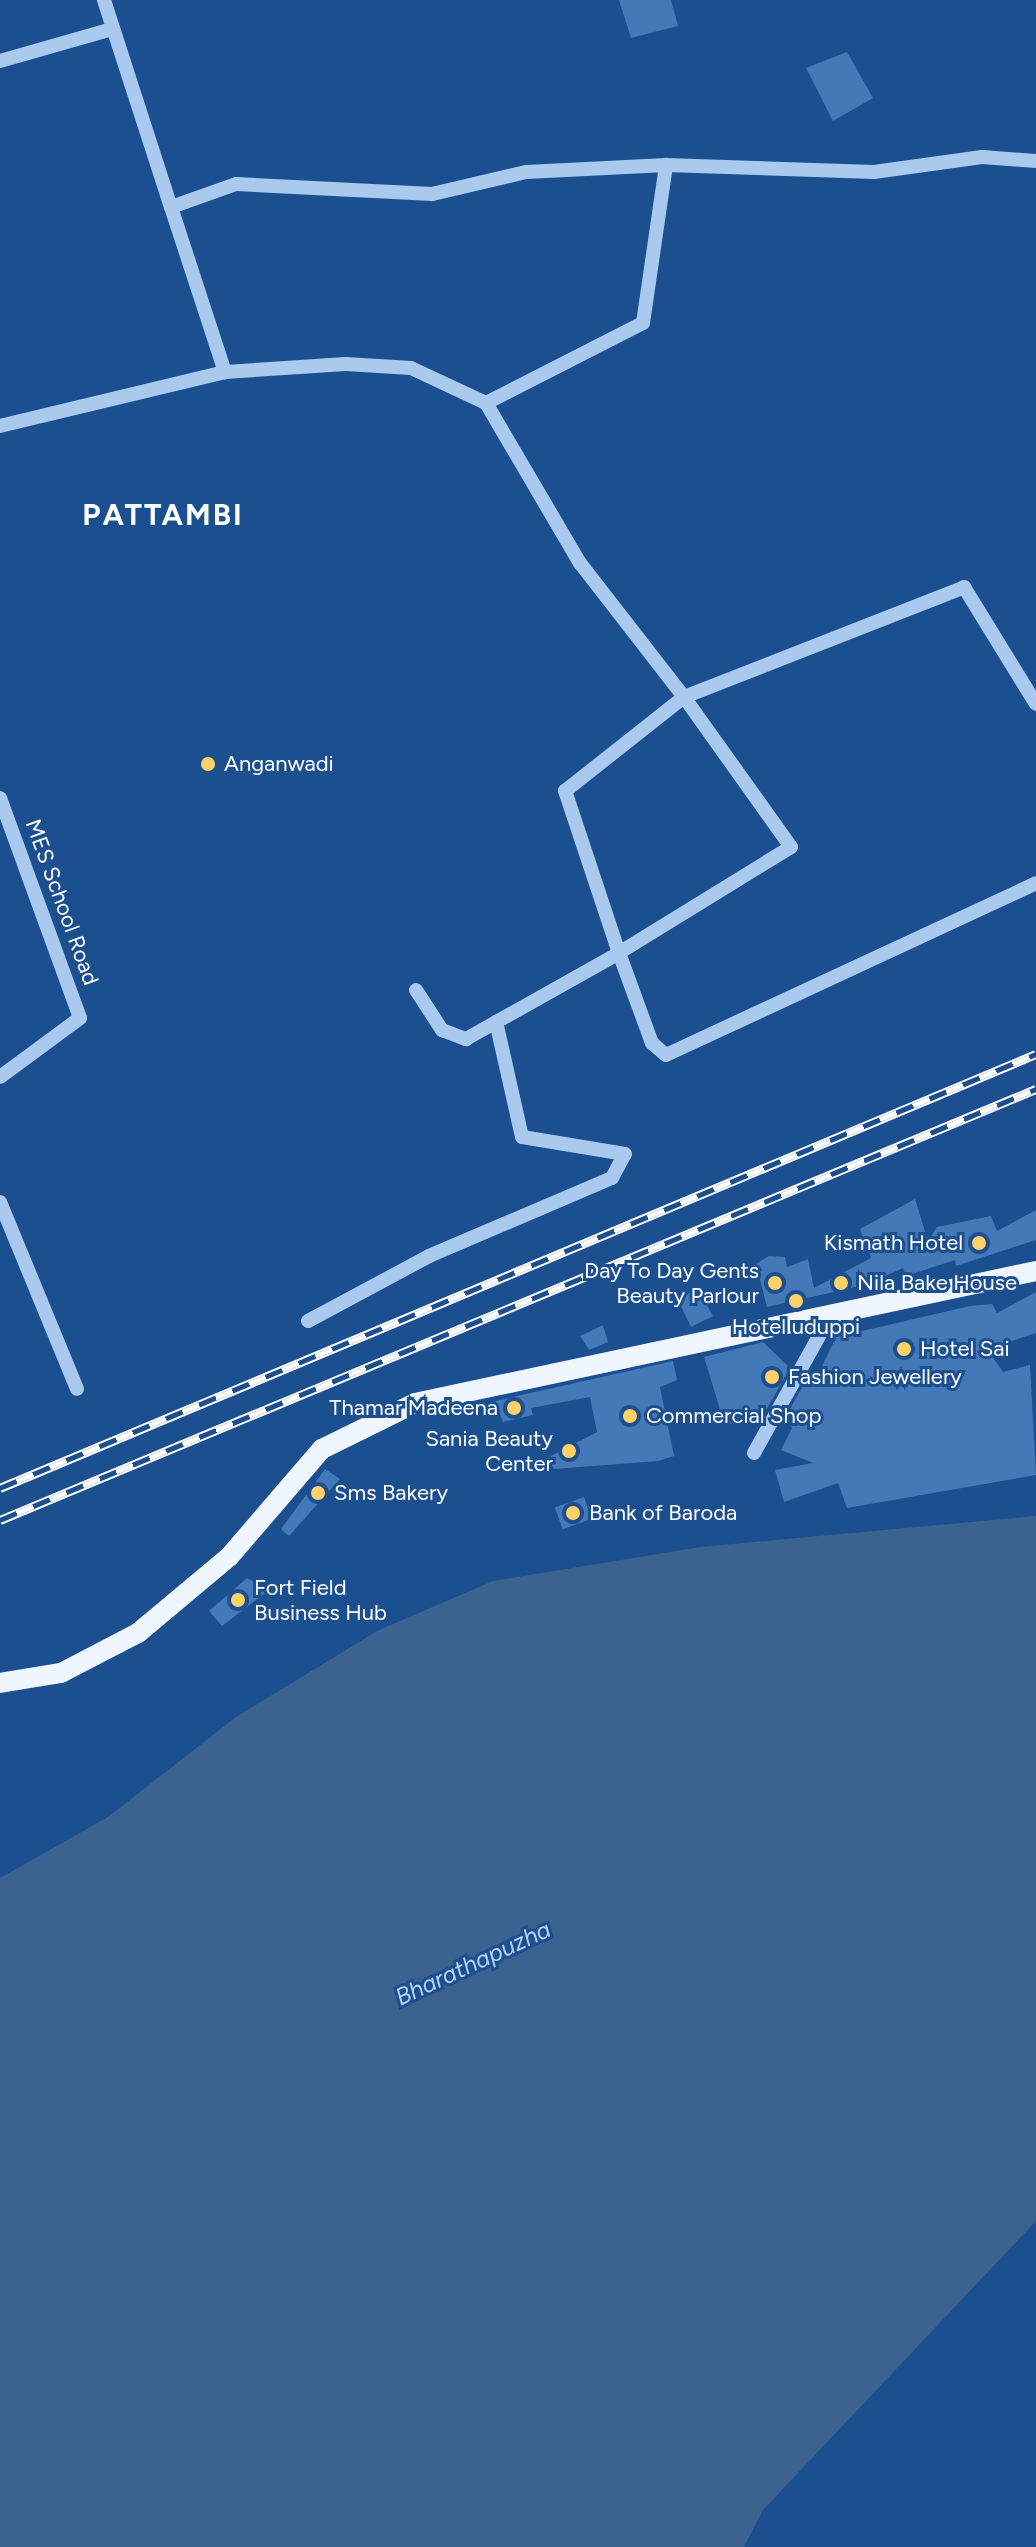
<!DOCTYPE html>
<style>
body{margin:0}
#map{position:relative;width:1036px;height:2547px;overflow:hidden;background:#1b4f8f;font-family:Figtree,sans-serif}
div>[style]{position:absolute}
.water>*{inset:0;background:#3c6290}
.building>*{inset:0;background:#4478b7;transform-origin:0 0}
.minor>*{height:14px;margin:-7px;padding:0 7px;transform-origin:7px;border-radius:7px;background:#a9c9ee}
.major>*{height:20px;margin:-10px;padding:0 10px;transform-origin:10px;border-radius:10px;background:#f0f6ff}
.rail>*{height:9px;margin-top:-4.5px;transform-origin:0;background:repeating-linear-gradient(90deg,#1b4f8f 0 18px,#fff 0 36px);box-sizing:border-box;border-block:2px solid #fff}
.dots>*{width:22px;height:22px;translate:-50% -50%;box-sizing:border-box;border:4px solid #1b4f8f;border-radius:50%}
span{translate:-50% -50%;white-space:nowrap;text-align:center;line-height:1.15;-webkit-text-stroke:6px #1b4f8f;paint-order:stroke}
.poi-label{font-size:22px;color:#fff}
.left{translate:0 -50%;text-align:left}
.right{translate:-100% -50%;text-align:right}
.street-label{font-size:22px;color:#fff}
.water-label{font-size:24px;color:#b5d3f5;font-style:italic}
.district-label{font-size:30px;color:#fff;font-weight:700;letter-spacing:2px}
</style>
<div id="map">
<div class="water">
<i style="clip-path:polygon(1036px 1516px,1036px 2221px,763px 2510px,744px 2547px,0 2547px,0 1878px,108px 1817px,236px 1717px,377px 1631px,493px 1581px,700px 1547px)"></i>
</div>
<div class="building">
<i style="clip-path:polygon(619px 0,671px 0,678px 26px,631px 38px)"></i>
<i style="clip-path:polygon(847px 52px,873px 98px,833px 121px,806px 68px)"></i>
<i style="clip-path:polygon(915px 1199px,928px 1241px,937px 1227px,991px 1216px,997px 1231px,1036px 1210px,1036px 1240px,956px 1266px,955px 1260px,906px 1276px,903px 1268px,865px 1285px,767px 1307px,756px 1264px,769px 1256px,785px 1257px,787px 1267px,808px 1259px,814px 1288px,871px 1258px,860px 1229px)"></i>
<i style="clip-path:polygon(697px 1288px,713px 1316px,691px 1327px,678px 1300px)"></i>
<i style="clip-path:polygon(1036px 1292px,1036px 1333px,987px 1349px,1003px 1372px,1030px 1365px,1036px 1475px,847px 1508px,838px 1483px,784px 1502px,775px 1470px,813px 1463px,781px 1450px,792px 1428px,785px 1418px,806px 1380px,813px 1385px,836px 1337px,970px 1306px,992px 1304px,997px 1313px)"></i>
<i style="clip-path:polygon(603px 1325px,608px 1342px,589px 1350px,580px 1336px)"></i>
<i style="clip-path:polygon(763px 1342px,790px 1368px,764px 1414px,725px 1426px,704px 1357px)"></i>
<i style="clip-path:polygon(673px 1361px,677px 1380px,660px 1387px,674px 1456px,658px 1461px,554px 1469px,547px 1458px,597px 1432px,590px 1397px,531px 1408px,533px 1415px,503px 1422px,495px 1401px)"></i>
<i style="clip-path:polygon(325px 1469px,340px 1479px,289px 1536px,281px 1529px)"></i>
<i style="left:584px;top:1497px;width:23px;height:31px;rotate:70deg"></i>
<i style="clip-path:polygon(247px 1578px,269px 1590px,222px 1626px,209px 1611px)"></i>
</div>
<div class="minor">
<i style="left:104px;top:0;width:218px;rotate:72.1deg"></i>
<i style="left:0;top:61px;width:113px;rotate:-15.9deg"></i>
<i style="left:1036px;top:161px;width:54px;rotate:-175.8deg"></i>
<i style="left:982px;top:157px;width:109px;rotate:172.1deg"></i>
<i style="left:874px;top:172px;width:208px;rotate:-178.1deg"></i>
<i style="left:666px;top:165px;width:140px;rotate:177.1deg"></i>
<i style="left:526px;top:172px;width:97px;rotate:166.8deg"></i>
<i style="left:432px;top:194px;width:196px;rotate:-177.1deg"></i>
<i style="left:236px;top:184px;width:69px;rotate:160.5deg"></i>
<i style="left:171px;top:207px;width:174px;rotate:71.9deg"></i>
<i style="left:225px;top:372px;width:121px;rotate:-3.8deg"></i>
<i style="left:346px;top:364px;width:65px;rotate:3.5deg"></i>
<i style="left:411px;top:368px;width:83px;rotate:25deg"></i>
<i style="left:486px;top:403px;width:186px;rotate:59.6deg"></i>
<i style="left:580px;top:563px;width:170px;rotate:52.2deg"></i>
<i style="left:684px;top:697px;width:184px;rotate:54.5deg"></i>
<i style="left:791px;top:847px;width:202px;rotate:148.4deg"></i>
<i style="left:619px;top:953px;width:171px;rotate:-108.4deg"></i>
<i style="left:565px;top:791px;width:152px;rotate:-38.3deg"></i>
<i style="left:684px;top:697px;width:301px;rotate:-21.4deg"></i>
<i style="left:964px;top:587px;width:137px;rotate:58.4deg"></i>
<i style="left:486px;top:403px;width:176px;rotate:-27deg"></i>
<i style="left:643px;top:323px;width:160px;rotate:-81.7deg"></i>
<i style="left:0;top:426px;width:231px;rotate:-13.5deg"></i>
<i style="left:0;top:798px;width:234px;rotate:70deg"></i>
<i style="left:80px;top:1018px;width:99px;rotate:143.6deg"></i>
<i style="left:416px;top:990px;width:48px;rotate:57deg"></i>
<i style="left:442px;top:1030px;width:26px;rotate:21deg"></i>
<i style="left:466px;top:1039px;width:176px;rotate:-29.3deg"></i>
<i style="left:619px;top:953px;width:96px;rotate:69.9deg"></i>
<i style="left:652px;top:1043px;width:18px;rotate:41deg"></i>
<i style="left:666px;top:1055px;width:408px;rotate:-24.9deg"></i>
<i style="left:0;top:1202px;width:202px;rotate:67.6deg"></i>
<i style="left:308px;top:1321px;width:137px;rotate:-28.2deg"></i>
<i style="left:429px;top:1256px;width:199px;rotate:-23.1deg"></i>
<i style="left:612px;top:1178px;width:27px;rotate:-62deg"></i>
<i style="left:625px;top:1154px;width:104px;rotate:-170.6deg"></i>
<i style="left:522px;top:1137px;width:118px;rotate:-102.7deg"></i>
<i style="left:754px;top:1453px;width:160px;rotate:-60.9deg"></i>
</div>
<div class="major">
<i style="left:0;top:1683px;width:62px;rotate:-9.3deg"></i>
<i style="left:61px;top:1673px;width:87px;rotate:-27.5deg"></i>
<i style="left:138px;top:1633px;width:119px;rotate:-39.9deg"></i>
<i style="left:229px;top:1557px;width:143px;rotate:-49.3deg"></i>
<i style="left:322px;top:1449px;width:104px;rotate:-26.3deg"></i>
<i style="left:415px;top:1403px;width:635px;rotate:-12deg"></i>
</div>
<div class="rail">
<i style="left:0;top:1488px;width:1123px;rotate:-22.73deg"></i>
<i style="left:0;top:1520px;width:1122px;rotate:-22.59deg"></i>
</div>
<div class="dots">
<i style="left:208px;top:764px;background:#ffd166"></i>
<i style="left:979px;top:1243px;background:#ffd166"></i>
<i style="left:775px;top:1283px;background:#ffd166"></i>
<i style="left:841px;top:1283px;background:#ffd166"></i>
<i style="left:796px;top:1301px;background:#ffd166"></i>
<i style="left:904px;top:1349px;background:#ffd166"></i>
<i style="left:772px;top:1377px;background:#ffd166"></i>
<i style="left:514px;top:1408px;background:#ffd166"></i>
<i style="left:630px;top:1416px;background:#ffd166"></i>
<i style="left:569px;top:1451px;background:#ffd166"></i>
<i style="left:318px;top:1493px;background:#ffd166"></i>
<i style="left:573px;top:1513px;background:#ffd166"></i>
<i style="left:238px;top:1600px;background:#ffd166"></i>
</div>
<div class="poi-label">
<span class="left" style="left:224px;top:764px">Anganwadi</span>
<span class="right" style="left:963px;top:1243px">Kismath Hotel</span>
<span class="right" style="left:759px;top:1283px">Day To Day Gents<br>Beauty Parlour</span>
<span class="left" style="left:857px;top:1283px">Nila Bake House</span>
<span style="left:796px;top:1327px">Hotel uduppi</span>
<span class="left" style="left:920px;top:1349px">Hotel Sai</span>
<span class="left" style="left:788px;top:1377px">Fashion Jewellery</span>
<span class="right" style="left:498px;top:1408px">Thamar Madeena</span>
<span class="left" style="left:646px;top:1416px">Commercial Shop</span>
<span class="right" style="left:553px;top:1451px">Sania Beauty<br>Center</span>
<span class="left" style="left:334px;top:1493px">Sms Bakery</span>
<span class="left" style="left:589px;top:1513px">Bank of Baroda</span>
<span class="left" style="left:254px;top:1600px">Fort Field<br>Business Hub</span>
</div>
<div class="street-label">
<span style="left:62px;top:902px;rotate:70deg">MES School Road</span>
</div>
<div class="water-label">
<span style="left:473px;top:1963px;rotate:-25deg">Bharathapuzha</span>
</div>
<div class="district-label">
<span style="left:163px;top:515px">PATTAMBI</span>
</div>
</div>
